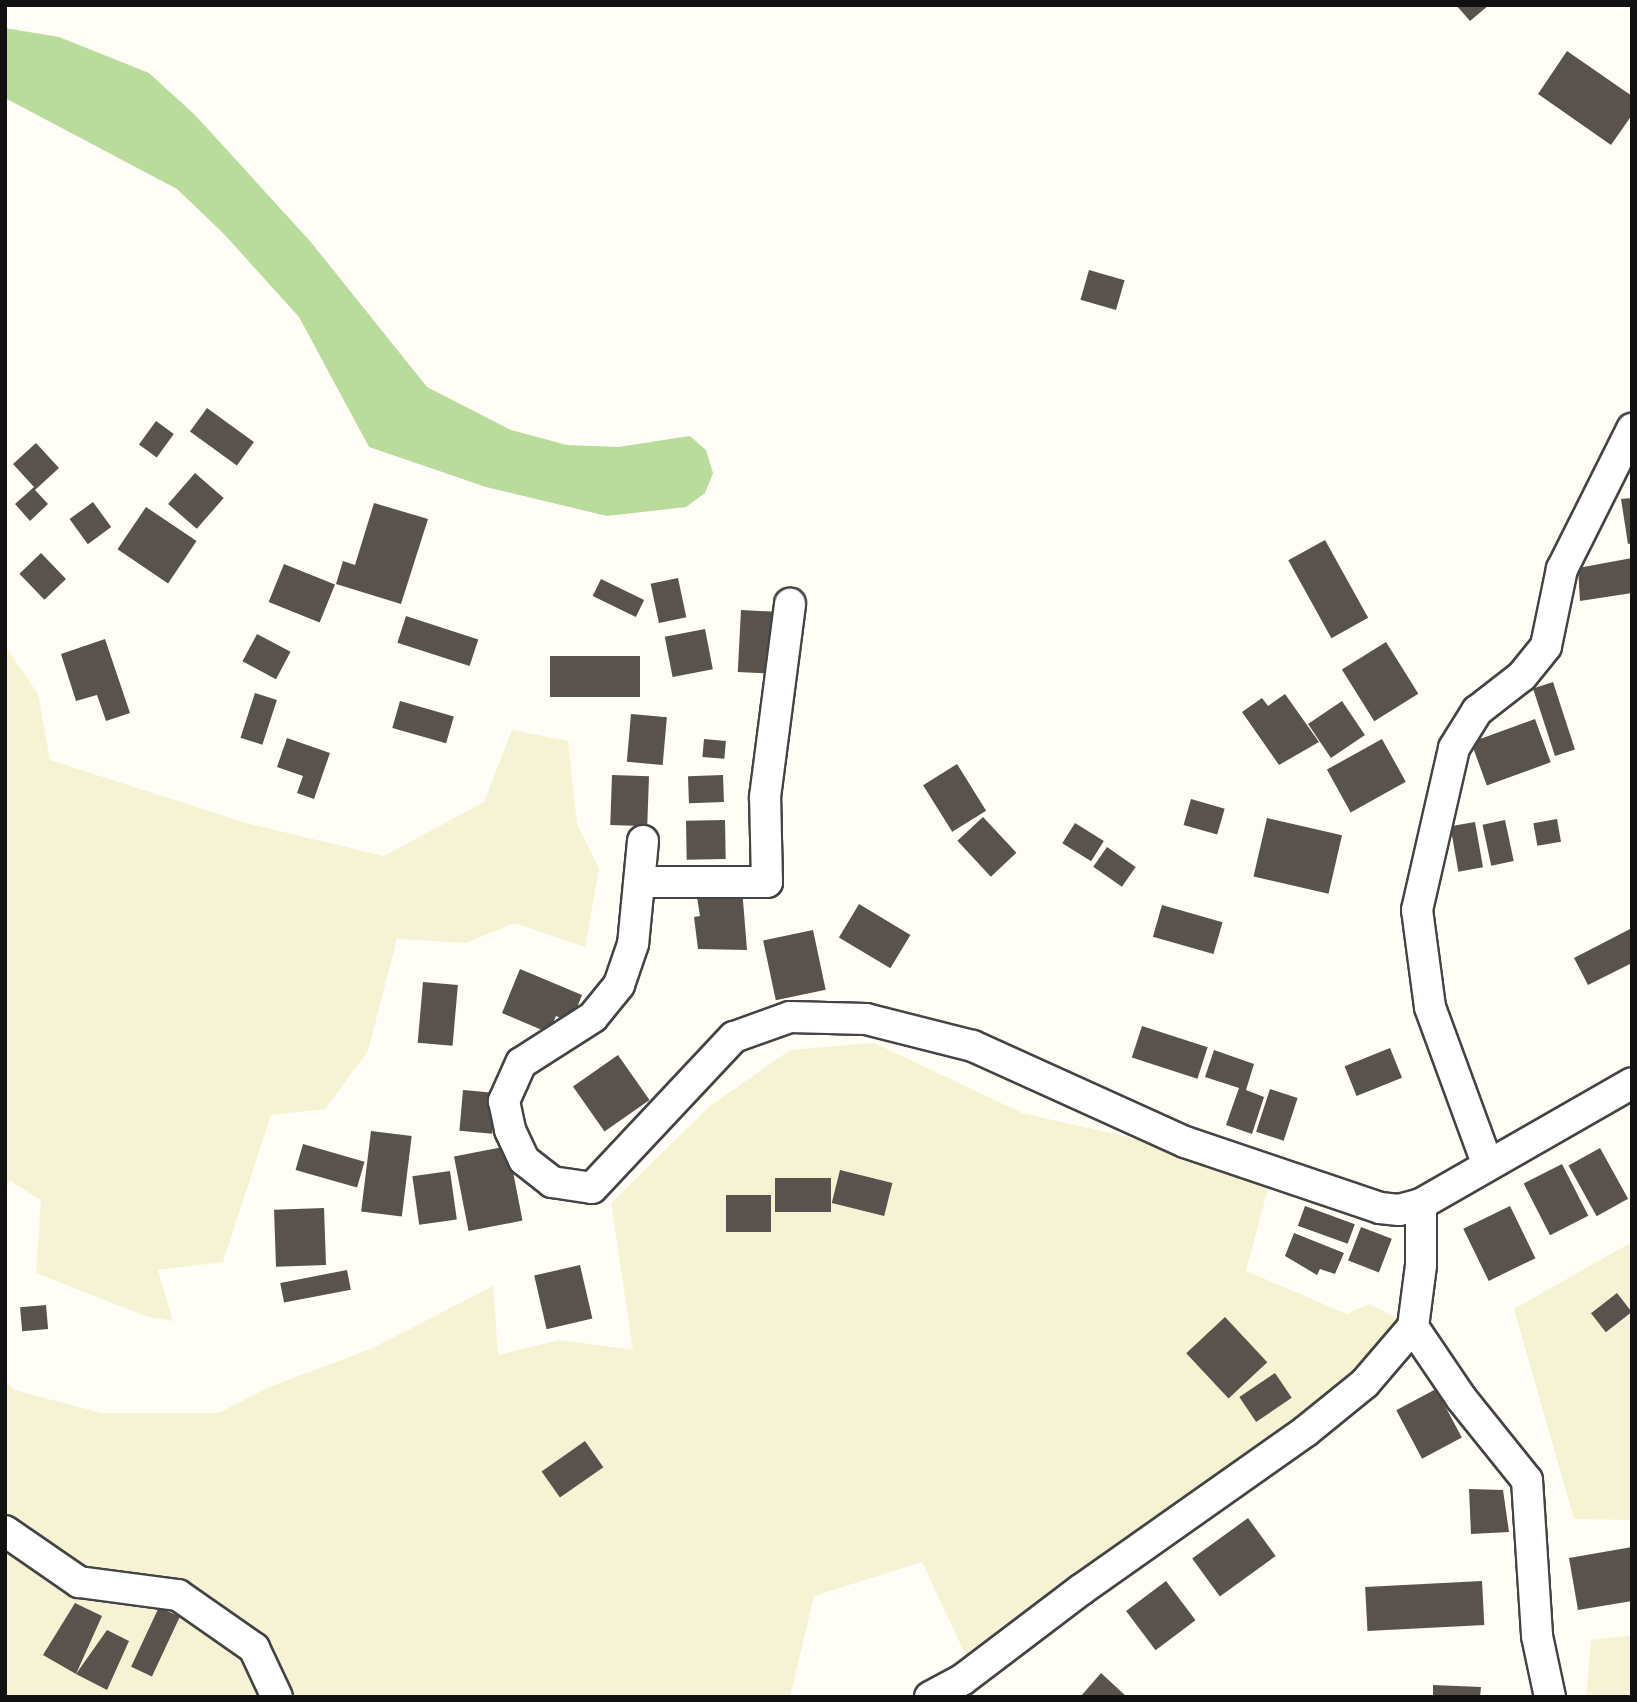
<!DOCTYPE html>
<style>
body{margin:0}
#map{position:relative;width:1637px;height:1702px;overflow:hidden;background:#fffdf5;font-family:"Noto Serif",serif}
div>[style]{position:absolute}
.farmland>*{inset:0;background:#f6f3d4}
.forest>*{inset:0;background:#b9dc9c}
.building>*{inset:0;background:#5a524d;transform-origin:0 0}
.roads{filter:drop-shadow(2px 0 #444) drop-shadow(-2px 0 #444) drop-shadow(0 2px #444) drop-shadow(0 -2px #444)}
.minor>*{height:30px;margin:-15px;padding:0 15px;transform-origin:15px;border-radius:15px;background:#fff}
span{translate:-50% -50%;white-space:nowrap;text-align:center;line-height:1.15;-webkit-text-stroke:7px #fff;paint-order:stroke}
.frame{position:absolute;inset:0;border:7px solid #111;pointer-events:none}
</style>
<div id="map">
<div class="farmland">
<i style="clip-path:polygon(5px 646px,38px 694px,50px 760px,246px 823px,384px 856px,484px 802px,512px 730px,568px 741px,577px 824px,599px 869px,585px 947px,515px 923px,466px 943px,397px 939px,368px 1051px,325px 1109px,271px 1115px,223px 1262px,158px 1270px,173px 1321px,148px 1317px,36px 1273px,41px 1200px,10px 1181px,5px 1190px)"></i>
<i style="clip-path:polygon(874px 1043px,1022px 1113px,1273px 1170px,1246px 1271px,1347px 1314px,1369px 1304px,1415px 1327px,974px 1673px,922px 1562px,814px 1596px,790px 1697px,5px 1697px,5px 1380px,14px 1390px,102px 1413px,219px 1413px,269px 1387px,371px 1349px,493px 1286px,498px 1355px,560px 1340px,633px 1350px,611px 1203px,710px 1106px,790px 1050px)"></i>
<i style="clip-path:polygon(1632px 1242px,1632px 1520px,1574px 1519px,1514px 1309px)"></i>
<i style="clip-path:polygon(1632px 1635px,1632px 1697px,1586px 1697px,1591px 1640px)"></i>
</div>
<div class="forest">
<i style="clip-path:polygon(5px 28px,59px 37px,149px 73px,195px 115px,310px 241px,427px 387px,511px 430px,567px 445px,618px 447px,690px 436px,706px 450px,713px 473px,705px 493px,686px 507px,607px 516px,486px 487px,369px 447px,299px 317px,224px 234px,177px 189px,5px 98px)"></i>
</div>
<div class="building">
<i style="clip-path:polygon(1456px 5px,1489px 5px,1470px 21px)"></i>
<i style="clip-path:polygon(1567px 51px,1632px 96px,1632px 115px,1611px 145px,1538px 94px)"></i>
<i style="left:1089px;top:270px;width:37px;height:31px;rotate:16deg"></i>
<i style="left:207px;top:408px;width:58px;height:29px;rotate:36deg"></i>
<i style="left:156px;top:421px;width:22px;height:29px;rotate:36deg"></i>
<i style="clip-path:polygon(36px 443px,59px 468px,35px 490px,48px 504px,30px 521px,15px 504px,34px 487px,13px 464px)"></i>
<i style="left:195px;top:473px;width:38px;height:41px;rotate:41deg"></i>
<i style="clip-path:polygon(1632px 498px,1632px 543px,1628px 544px,1621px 499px)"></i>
<i style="left:93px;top:502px;width:31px;height:29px;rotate:54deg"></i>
<i style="clip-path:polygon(374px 503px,428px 519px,401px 604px,336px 584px,343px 561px,355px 565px)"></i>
<i style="left:146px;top:507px;width:61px;height:51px;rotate:34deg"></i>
<i style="left:1325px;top:540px;width:89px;height:42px;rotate:61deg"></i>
<i style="left:41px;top:553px;width:36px;height:30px;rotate:46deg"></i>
<i style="clip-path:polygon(1632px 558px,1632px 593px,1580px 601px,1578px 568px)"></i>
<i style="left:284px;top:564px;width:55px;height:41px;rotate:22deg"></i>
<i style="left:678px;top:578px;width:40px;height:28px;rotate:78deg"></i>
<i style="left:601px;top:579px;width:48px;height:19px;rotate:26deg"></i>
<i style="left:741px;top:610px;width:35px;height:62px;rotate:3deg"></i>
<i style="left:406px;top:616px;width:76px;height:28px;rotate:18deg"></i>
<i style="left:705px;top:629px;width:41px;height:41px;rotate:79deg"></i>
<i style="left:257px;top:634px;width:38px;height:31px;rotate:28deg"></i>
<i style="clip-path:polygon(105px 639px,130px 713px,106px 721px,97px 695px,76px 701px,61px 654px)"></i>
<i style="left:1386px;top:642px;width:61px;height:52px;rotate:58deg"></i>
<i style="left:550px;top:656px;width:90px;height:41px"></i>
<i style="left:1553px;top:682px;width:71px;height:21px;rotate:72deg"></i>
<i style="left:255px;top:693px;width:23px;height:47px;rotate:18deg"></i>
<i style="clip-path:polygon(1285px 694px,1319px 742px,1279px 765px,1242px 712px,1262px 698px,1268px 706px)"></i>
<i style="left:400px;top:701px;width:56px;height:28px;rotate:16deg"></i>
<i style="left:1342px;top:701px;width:41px;height:41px;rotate:56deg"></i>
<i style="left:631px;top:714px;width:36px;height:48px;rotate:5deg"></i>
<i style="left:1535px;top:719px;width:46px;height:68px;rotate:70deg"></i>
<i style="clip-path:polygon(287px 738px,330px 753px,314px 799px,297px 793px,303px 776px,277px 767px)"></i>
<i style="left:704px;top:739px;width:22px;height:18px;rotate:5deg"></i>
<i style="left:1382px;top:739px;width:49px;height:63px;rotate:61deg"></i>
<i style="left:957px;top:764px;width:55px;height:40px;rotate:58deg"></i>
<i style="left:612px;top:775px;width:37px;height:50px;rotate:2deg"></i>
<i style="left:723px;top:775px;width:27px;height:35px;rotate:88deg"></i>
<i style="left:1191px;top:799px;width:35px;height:27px;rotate:16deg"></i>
<i style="left:983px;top:817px;width:49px;height:35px;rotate:47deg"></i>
<i style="left:1267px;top:818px;width:77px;height:60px;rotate:13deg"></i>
<i style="left:1557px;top:819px;width:23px;height:24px;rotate:80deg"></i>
<i style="left:725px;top:820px;width:39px;height:39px;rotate:89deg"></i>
<i style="left:1505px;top:820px;width:42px;height:23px;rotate:78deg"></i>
<i style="left:1475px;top:822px;width:46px;height:25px;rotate:80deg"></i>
<i style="left:1075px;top:823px;width:34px;height:24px;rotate:32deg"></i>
<i style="left:1107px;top:847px;width:35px;height:24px;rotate:35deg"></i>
<i style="clip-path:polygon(742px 888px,747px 950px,698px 949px,694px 917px,700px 916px,696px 891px)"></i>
<i style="left:859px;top:904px;width:60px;height:39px;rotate:31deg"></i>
<i style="left:1162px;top:905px;width:63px;height:33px;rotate:16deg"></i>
<i style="clip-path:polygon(1632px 928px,1632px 963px,1588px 985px,1574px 958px)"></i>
<i style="left:813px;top:930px;width:61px;height:51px;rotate:78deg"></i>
<i style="clip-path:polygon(520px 969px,582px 995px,571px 1023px,556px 1016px,549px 1033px,502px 1013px)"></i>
<i style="left:423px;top:982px;width:35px;height:61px;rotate:5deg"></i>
<i style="left:1142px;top:1026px;width:69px;height:33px;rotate:18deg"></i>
<i style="left:1390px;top:1048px;width:32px;height:49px;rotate:68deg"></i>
<i style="clip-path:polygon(1214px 1050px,1254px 1064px,1246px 1090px,1264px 1097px,1252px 1134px,1226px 1125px,1239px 1088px,1205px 1077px)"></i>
<i style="left:618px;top:1055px;width:55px;height:55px;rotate:55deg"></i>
<i style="left:1270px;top:1089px;width:29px;height:45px;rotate:18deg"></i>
<i style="left:463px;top:1090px;width:33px;height:41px;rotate:5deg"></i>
<i style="left:371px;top:1131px;width:41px;height:81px;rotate:7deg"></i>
<i style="left:303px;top:1144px;width:64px;height:27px;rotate:16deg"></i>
<i style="left:508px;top:1146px;width:76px;height:55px;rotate:79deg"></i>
<i style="left:1600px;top:1148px;width:58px;height:36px;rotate:61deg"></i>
<i style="left:1562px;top:1164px;width:58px;height:43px;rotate:63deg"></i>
<i style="left:840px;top:1170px;width:54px;height:34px;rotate:14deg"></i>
<i style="left:450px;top:1171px;width:49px;height:38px;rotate:82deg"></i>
<i style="left:775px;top:1178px;width:56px;height:34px"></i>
<i style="left:726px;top:1195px;width:45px;height:37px"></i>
<i style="left:1305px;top:1206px;width:53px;height:21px;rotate:20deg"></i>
<i style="left:1510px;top:1206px;width:58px;height:52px;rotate:64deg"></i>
<i style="left:324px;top:1208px;width:57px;height:50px;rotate:88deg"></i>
<i style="left:1361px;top:1227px;width:33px;height:36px;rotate:21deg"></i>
<i style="clip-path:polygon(1294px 1233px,1344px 1253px,1335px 1274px,1320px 1269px,1317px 1275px,1285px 1256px)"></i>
<i style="left:580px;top:1265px;width:55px;height:47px;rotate:77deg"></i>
<i style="left:347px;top:1270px;width:20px;height:68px;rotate:79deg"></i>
<i style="left:1617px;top:1293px;width:24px;height:33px;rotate:52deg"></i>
<i style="left:46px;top:1305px;width:24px;height:26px;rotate:85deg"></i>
<i style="left:1225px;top:1317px;width:62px;height:53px;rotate:47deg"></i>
<i style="left:1275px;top:1373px;width:30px;height:43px;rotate:56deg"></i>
<i style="left:1436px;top:1389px;width:55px;height:45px;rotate:62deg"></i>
<i style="left:585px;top:1441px;width:32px;height:53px;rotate:55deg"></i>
<i style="clip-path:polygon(1469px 1489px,1503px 1490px,1509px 1532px,1471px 1534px)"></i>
<i style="left:1248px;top:1518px;width:47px;height:69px;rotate:54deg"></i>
<i style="clip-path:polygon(1632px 1547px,1632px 1601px,1578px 1610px,1569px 1558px)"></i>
<i style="left:1166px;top:1581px;width:49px;height:50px;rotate:53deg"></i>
<i style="left:1482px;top:1581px;width:44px;height:117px;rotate:87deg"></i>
<i style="clip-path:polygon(75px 1603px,102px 1616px,76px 1674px,43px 1655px)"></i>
<i style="left:159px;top:1607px;width:23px;height:66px;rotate:25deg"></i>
<i style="clip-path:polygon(107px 1630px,129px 1641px,107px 1690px,76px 1674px)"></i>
<i style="clip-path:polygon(1101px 1673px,1127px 1697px,1081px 1696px)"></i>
<i style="clip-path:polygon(1433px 1685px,1481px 1687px,1480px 1697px,1433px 1697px)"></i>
</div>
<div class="roads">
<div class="minor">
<i style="left:643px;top:841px;width:103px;rotate:95.5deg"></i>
<i style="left:633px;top:944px;width:43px;rotate:108.9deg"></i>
<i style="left:619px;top:985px;width:41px;rotate:129.1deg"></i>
<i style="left:593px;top:1017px;width:85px;rotate:147.4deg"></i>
<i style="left:521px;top:1063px;width:42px;rotate:114.1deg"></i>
<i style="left:504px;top:1101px;width:30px;rotate:78deg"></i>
<i style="left:510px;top:1130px;width:33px;rotate:65deg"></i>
<i style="left:524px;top:1160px;width:36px;rotate:38deg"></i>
<i style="left:552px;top:1182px;width:40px;rotate:8.5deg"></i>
<i style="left:592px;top:1188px;width:207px;rotate:-46.8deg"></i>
<i style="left:734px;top:1037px;width:59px;rotate:-19.7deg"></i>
<i style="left:790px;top:1017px;width:76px;rotate:1.5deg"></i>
<i style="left:866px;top:1019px;width:110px;rotate:14.2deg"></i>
<i style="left:973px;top:1046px;width:233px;rotate:24.4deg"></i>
<i style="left:1185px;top:1142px;width:206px;rotate:18.7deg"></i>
<i style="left:1380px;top:1208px;width:19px;rotate:6deg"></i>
<i style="left:1399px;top:1210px;width:23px;rotate:-15deg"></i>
<i style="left:1421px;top:1204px;width:243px;rotate:-29.8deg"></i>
<i style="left:641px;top:882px;width:126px"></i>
<i style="left:767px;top:882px;width:85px;rotate:-91.3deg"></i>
<i style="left:765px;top:797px;width:195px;rotate:-82.6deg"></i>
<i style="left:1487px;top:1163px;width:166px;rotate:-110.1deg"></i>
<i style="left:1430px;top:1007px;width:98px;rotate:-97.6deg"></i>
<i style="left:1417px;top:910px;width:166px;rotate:-77.1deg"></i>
<i style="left:1454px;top:748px;width:44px;rotate:-58.1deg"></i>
<i style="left:1477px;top:711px;width:57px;rotate:-37.9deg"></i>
<i style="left:1522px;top:676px;width:38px;rotate:-51deg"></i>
<i style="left:1546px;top:646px;width:79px;rotate:-78.3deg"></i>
<i style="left:1562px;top:569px;width:157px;rotate:-63.4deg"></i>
<i style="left:1413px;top:1327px;width:86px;rotate:55.9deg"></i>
<i style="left:1461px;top:1398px;width:105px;rotate:51.2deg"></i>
<i style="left:1527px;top:1480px;width:156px;rotate:86.3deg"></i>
<i style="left:1537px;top:1636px;width:62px;rotate:78deg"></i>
<i style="left:5px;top:1531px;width:90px;rotate:34.6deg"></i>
<i style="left:79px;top:1582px;width:100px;rotate:7.5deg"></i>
<i style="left:178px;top:1595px;width:93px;rotate:34.9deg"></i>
<i style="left:254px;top:1648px;width:54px;rotate:64.9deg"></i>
<i style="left:930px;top:1697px;width:36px;rotate:-28deg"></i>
<i style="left:962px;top:1680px;width:151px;rotate:-37.2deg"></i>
<i style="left:1082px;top:1589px;width:274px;rotate:-35.2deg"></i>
<i style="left:1306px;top:1431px;width:76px;rotate:-39.1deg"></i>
<i style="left:1365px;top:1383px;width:74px;rotate:-49.4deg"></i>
<i style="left:1413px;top:1327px;width:63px;rotate:-82.6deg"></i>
<i style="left:1421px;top:1265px;width:61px;rotate:-90deg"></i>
</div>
</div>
<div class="frame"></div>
</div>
